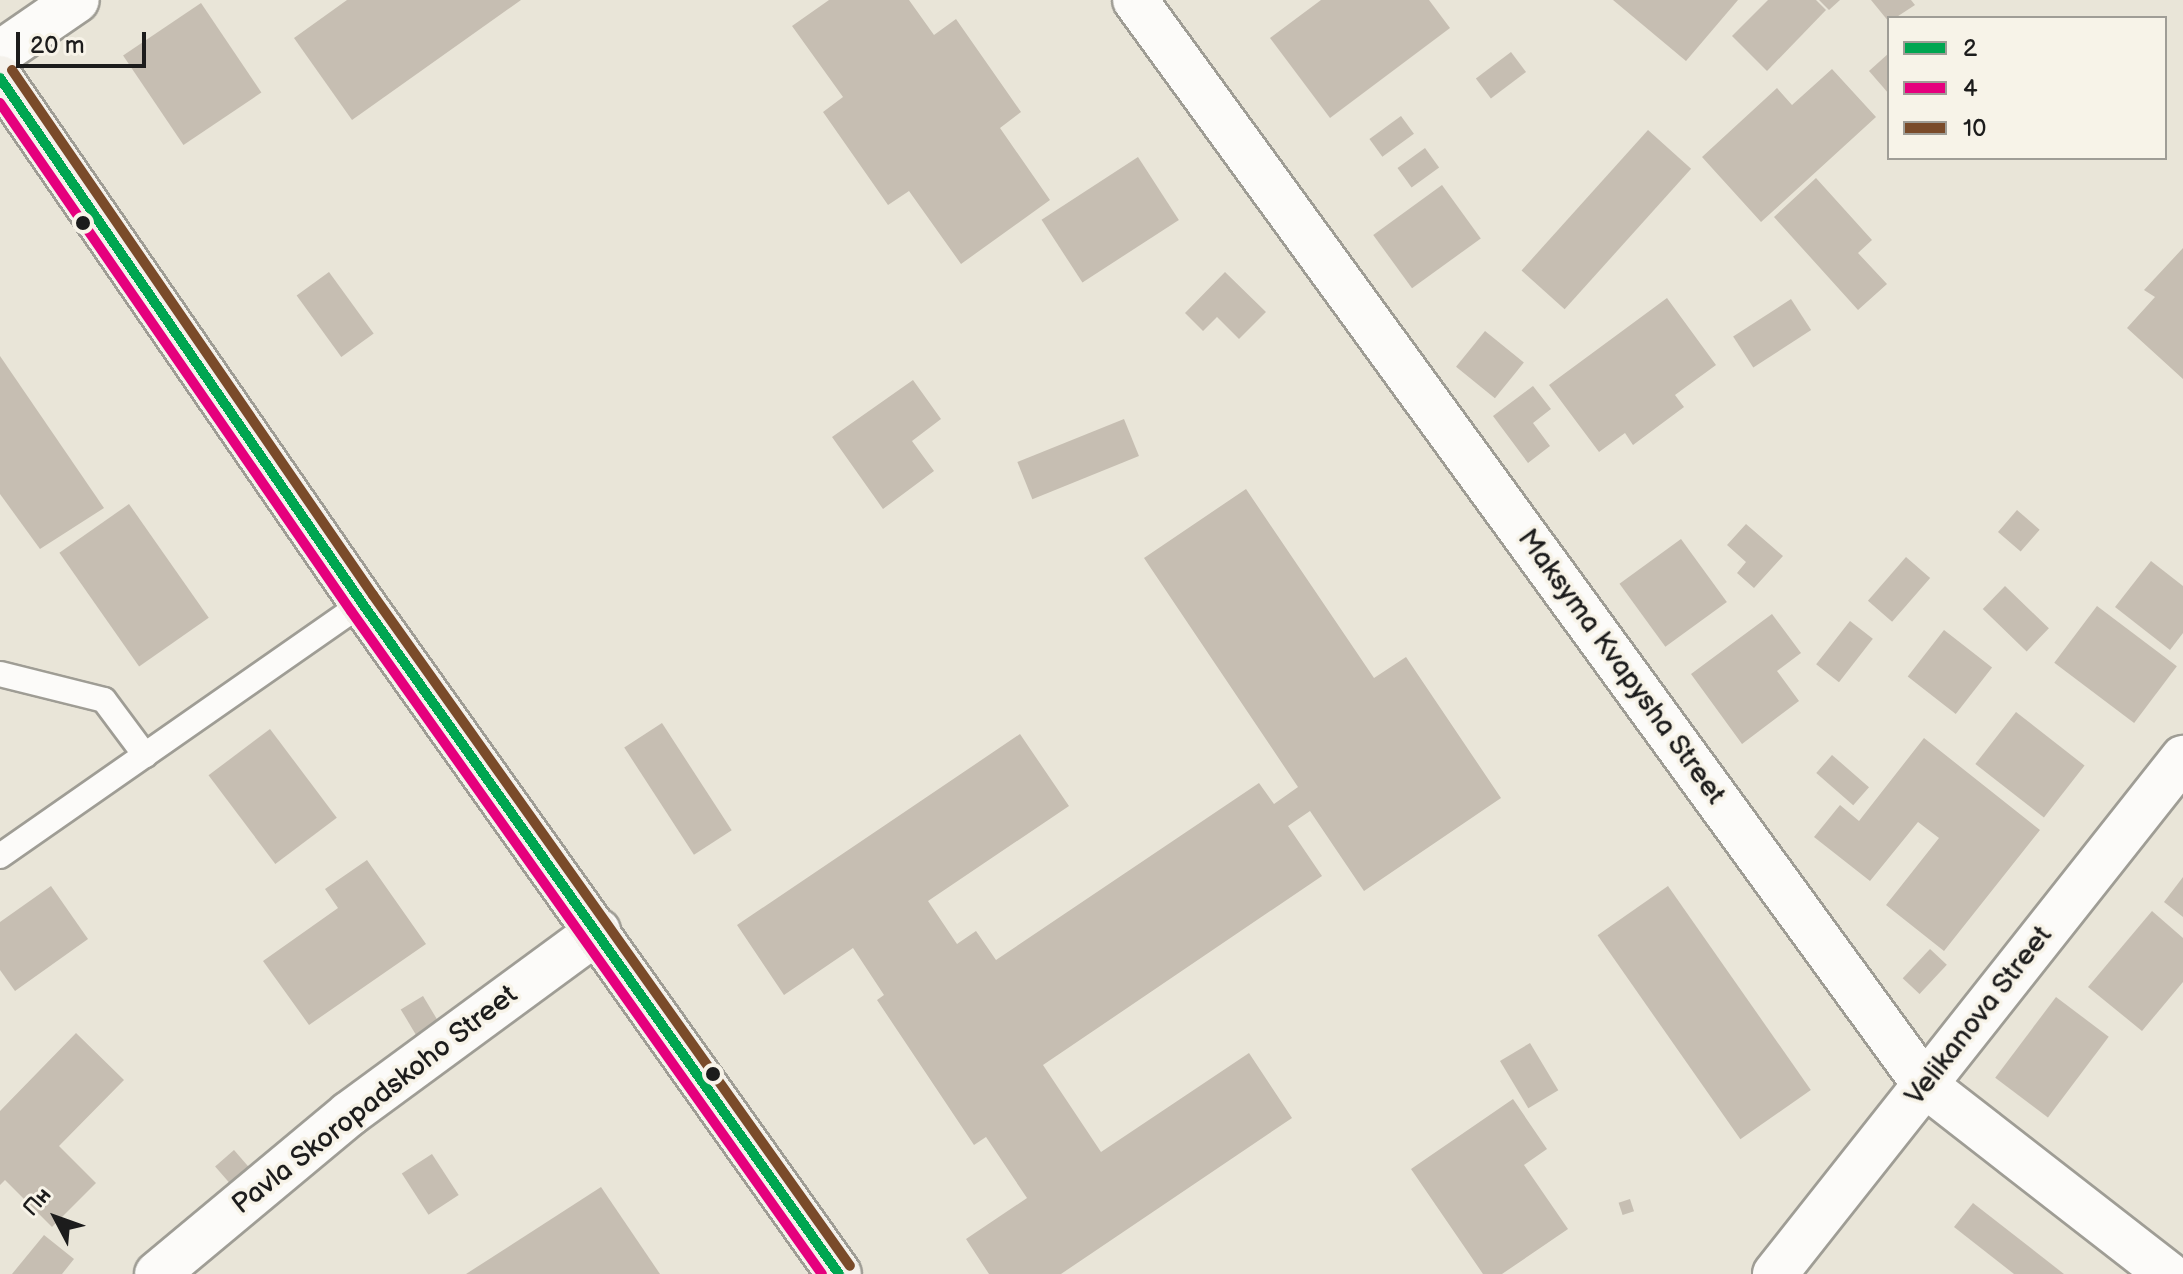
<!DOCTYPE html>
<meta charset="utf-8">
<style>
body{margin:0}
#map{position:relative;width:2183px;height:1274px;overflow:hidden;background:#e9e5d8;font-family:"Balsamiq Sans",sans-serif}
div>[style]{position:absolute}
.building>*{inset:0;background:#c6beb2;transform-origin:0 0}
.roads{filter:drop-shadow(2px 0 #9f9d95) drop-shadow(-2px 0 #9f9d95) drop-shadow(0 2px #9f9d95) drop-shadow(0 -2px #9f9d95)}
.lane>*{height:24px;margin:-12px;padding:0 12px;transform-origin:12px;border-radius:12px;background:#fcfbf9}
.street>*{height:44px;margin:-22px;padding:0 22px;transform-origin:22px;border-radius:22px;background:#fcfbf9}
.secondary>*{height:44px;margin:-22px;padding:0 22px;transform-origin:22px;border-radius:22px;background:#f4f1eb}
.bus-1>*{height:10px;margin:-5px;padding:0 5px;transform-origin:5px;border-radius:5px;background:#00a651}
.bus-2>*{height:10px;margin:-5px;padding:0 5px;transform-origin:5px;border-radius:5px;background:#e5007d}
.bus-3>*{height:10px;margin:-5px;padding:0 5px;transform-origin:5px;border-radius:5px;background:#7a4b2a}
.dots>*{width:22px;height:22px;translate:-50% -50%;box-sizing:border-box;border:4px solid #f7f3e8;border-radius:50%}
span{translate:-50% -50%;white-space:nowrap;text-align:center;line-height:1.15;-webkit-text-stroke:7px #f7f3e8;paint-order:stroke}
.street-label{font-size:28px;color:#1c1c1c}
.legend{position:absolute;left:1887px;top:16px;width:280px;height:144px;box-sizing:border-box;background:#f7f3e8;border:2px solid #9f9d96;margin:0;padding:10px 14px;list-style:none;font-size:24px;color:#1c1c1c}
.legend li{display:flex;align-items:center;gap:16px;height:40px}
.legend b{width:40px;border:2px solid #9f9d96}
.north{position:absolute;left:16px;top:1178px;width:80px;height:80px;-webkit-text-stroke:6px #f7f3e8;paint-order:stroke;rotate:311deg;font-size:22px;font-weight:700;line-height:32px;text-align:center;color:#1c1c1c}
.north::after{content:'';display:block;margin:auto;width:28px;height:36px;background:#1c1c1c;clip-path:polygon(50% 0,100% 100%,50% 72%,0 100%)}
.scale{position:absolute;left:16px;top:32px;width:130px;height:36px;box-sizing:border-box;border:4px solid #1c1c1c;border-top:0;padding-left:10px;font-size:24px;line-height:28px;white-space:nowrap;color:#1c1c1c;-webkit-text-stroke:6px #f7f3e8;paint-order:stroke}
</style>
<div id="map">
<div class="building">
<i style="clip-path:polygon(347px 0,521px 0,352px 120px,294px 38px)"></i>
<i style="clip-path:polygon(829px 0,909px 0,934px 35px,956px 19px,1021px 112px,1000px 128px,1050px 200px,961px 264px,909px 191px,888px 205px,823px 112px,843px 97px,792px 26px)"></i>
<i style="clip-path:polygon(1321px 0,1429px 0,1450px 28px,1330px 118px,1270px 38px)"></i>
<i style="clip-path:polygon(1613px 0,1738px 0,1686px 61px)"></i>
<i style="clip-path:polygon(1768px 0,1816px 0,1826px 10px,1767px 71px,1732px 36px)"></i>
<i style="clip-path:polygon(1819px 0,1840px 0,1829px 10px)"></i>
<i style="clip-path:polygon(1871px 0,1911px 0,1915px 5px,1889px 22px)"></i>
<i style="left:201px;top:3px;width:108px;height:94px;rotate:56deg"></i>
<i style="left:1511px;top:52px;width:25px;height:44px;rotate:53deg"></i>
<i style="clip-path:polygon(1889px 53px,1889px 94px,1869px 71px)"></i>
<i style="clip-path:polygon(1832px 69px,1876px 117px,1761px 222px,1702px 157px,1777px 88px,1792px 105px)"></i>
<i style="left:1401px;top:116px;width:22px;height:39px;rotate:54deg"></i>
<i style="left:1648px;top:130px;width:58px;height:189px;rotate:42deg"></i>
<i style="left:1425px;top:148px;width:24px;height:34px;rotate:54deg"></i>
<i style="left:1138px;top:157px;width:75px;height:115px;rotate:57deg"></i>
<i style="clip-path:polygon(1816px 178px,1872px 240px,1858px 253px,1887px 284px,1858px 310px,1774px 217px)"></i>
<i style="left:1442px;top:185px;width:66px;height:85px;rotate:54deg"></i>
<i style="clip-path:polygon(2183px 248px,2183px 379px,2127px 328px,2155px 297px,2144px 290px)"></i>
<i style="left:329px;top:272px;width:76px;height:40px;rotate:54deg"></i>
<i style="clip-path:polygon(1225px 272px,1266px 312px,1239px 339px,1217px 317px,1203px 331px,1185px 313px)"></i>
<i style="clip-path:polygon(1667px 298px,1716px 365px,1675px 395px,1684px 407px,1633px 445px,1625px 433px,1599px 452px,1549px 385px)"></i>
<i style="left:1791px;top:299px;width:37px;height:69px;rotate:57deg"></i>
<i style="left:1485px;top:331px;width:50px;height:46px;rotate:39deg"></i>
<i style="clip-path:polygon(0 356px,104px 508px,40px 549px,0 494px)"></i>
<i style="clip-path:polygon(913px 380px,941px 419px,912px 441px,934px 471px,883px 509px,832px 437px)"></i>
<i style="clip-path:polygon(1533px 386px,1551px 409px,1533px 423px,1550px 446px,1528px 463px,1493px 416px)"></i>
<i style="left:1124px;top:419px;width:40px;height:115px;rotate:68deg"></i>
<i style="clip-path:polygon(1246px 489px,1374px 678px,1406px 657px,1501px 798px,1364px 891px,1310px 811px,1288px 826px,1322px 876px,1043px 1065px,1101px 1152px,1249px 1053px,1292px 1118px,1061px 1274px,989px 1274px,966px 1239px,1027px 1198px,986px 1137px,974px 1145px,877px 1000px,884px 995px,853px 948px,784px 995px,737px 925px,1020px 734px,1069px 806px,928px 901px,957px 944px,976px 931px,996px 960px,1259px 783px,1274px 804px,1298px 787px,1144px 558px)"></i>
<i style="left:129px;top:504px;width:139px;height:85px;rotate:55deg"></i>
<i style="left:2017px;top:510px;width:30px;height:29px;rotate:41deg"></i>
<i style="clip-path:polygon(1746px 524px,1783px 556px,1754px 588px,1737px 573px,1746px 562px,1727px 545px)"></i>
<i style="left:1681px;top:539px;width:78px;height:76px;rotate:54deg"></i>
<i style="left:1906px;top:557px;width:32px;height:58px;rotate:41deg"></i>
<i style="clip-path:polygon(2151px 561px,2183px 586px,2183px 633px,2170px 650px,2115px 607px)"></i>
<i style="left:2005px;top:586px;width:61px;height:32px;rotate:44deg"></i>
<i style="left:2097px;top:606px;width:100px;height:71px;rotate:37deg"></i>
<i style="clip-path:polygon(1772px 614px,1801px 653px,1777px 671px,1799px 701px,1742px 744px,1691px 674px)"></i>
<i style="left:1850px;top:621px;width:29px;height:55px;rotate:38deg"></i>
<i style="left:1944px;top:630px;width:61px;height:59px;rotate:38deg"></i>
<i style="left:2016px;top:712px;width:87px;height:66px;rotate:38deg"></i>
<i style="left:662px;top:723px;width:128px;height:45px;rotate:57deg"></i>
<i style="left:270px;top:729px;width:111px;height:77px;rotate:53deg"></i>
<i style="clip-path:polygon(1924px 738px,2040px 830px,1944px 951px,1886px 905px,1939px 838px,1918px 822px,1870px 881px,1814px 837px,1840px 805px,1859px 821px)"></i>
<i style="left:1832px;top:755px;width:49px;height:24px;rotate:41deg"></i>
<i style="clip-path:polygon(367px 860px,426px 944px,309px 1025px,263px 961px,338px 908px,325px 889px)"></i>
<i style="clip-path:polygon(2183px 877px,2183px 917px,2164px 902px)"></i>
<i style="clip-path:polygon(51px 886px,88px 939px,15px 991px,0 970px,0 922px)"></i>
<i style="left:1668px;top:886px;width:249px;height:86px;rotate:55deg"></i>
<i style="clip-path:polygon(2152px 911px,2183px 938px,2183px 982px,2142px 1031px,2088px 987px)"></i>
<i style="left:1930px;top:949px;width:23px;height:40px;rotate:43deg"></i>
<i style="left:423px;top:996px;width:42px;height:26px;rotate:59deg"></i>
<i style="left:2056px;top:997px;width:66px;height:101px;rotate:37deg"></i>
<i style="clip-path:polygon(76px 1033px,124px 1080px,59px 1146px,96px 1183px,52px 1227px,5px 1180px,0 1185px,0 1111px)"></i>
<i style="left:1530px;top:1043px;width:55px;height:35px;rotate:59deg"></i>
<i style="clip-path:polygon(1513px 1099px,1547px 1149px,1524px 1165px,1568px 1229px,1502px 1274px,1483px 1274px,1411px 1169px)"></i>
<i style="left:234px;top:1150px;width:33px;height:25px;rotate:49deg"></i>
<i style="left:432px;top:1154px;width:49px;height:36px;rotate:57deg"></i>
<i style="clip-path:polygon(601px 1187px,660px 1274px,466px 1274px)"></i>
<i style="left:1630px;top:1199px;width:13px;height:12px;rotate:72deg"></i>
<i style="clip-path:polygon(1973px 1203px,2064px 1274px,2014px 1274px,1954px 1227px)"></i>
<i style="clip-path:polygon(44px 1235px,74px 1259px,62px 1274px,12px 1274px)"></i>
</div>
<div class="roads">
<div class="lane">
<i style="left:0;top:674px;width:107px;rotate:14deg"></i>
<i style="left:104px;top:700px;width:69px;rotate:53.3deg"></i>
<i style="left:0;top:856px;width:442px;rotate:-34.9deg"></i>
</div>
<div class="street">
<i style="left:1135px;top:0;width:1342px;rotate:53.94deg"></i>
<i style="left:1925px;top:1085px;width:308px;rotate:37.9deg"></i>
<i style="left:0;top:53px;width:93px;rotate:-34.5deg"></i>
<i style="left:157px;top:1274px;width:250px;rotate:-39.8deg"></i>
<i style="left:349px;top:1114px;width:309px;rotate:-36.3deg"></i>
<i style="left:1775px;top:1274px;width:658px;rotate:-51.67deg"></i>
</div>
<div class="secondary">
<i style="left:0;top:78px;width:638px;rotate:55.41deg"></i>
<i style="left:362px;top:603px;width:823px;rotate:54.59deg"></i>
</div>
</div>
<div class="bus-1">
<i style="left:0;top:78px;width:638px;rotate:55.41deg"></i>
<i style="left:362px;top:603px;width:823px;rotate:54.59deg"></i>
</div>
<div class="bus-2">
<i style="left:0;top:103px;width:617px;rotate:55.36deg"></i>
<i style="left:351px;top:611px;width:813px;rotate:54.61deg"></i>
</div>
<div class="bus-3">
<i style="left:12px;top:70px;width:637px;rotate:55.49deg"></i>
<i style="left:373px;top:595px;width:823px;rotate:54.59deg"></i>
</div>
<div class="dots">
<i style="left:83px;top:223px;background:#1c1c1c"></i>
<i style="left:713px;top:1074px;background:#1c1c1c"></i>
</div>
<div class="street-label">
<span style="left:1621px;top:667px;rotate:54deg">Maksyma Kvapysha Street</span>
<span style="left:1979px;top:1016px;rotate:-52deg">Velikanova Street</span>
<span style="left:375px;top:1100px;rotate:-38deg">Pavla Skoropadskoho Street</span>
</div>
<ul class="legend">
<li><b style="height:10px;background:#00a651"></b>2</li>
<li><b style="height:10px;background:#e5007d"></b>4</li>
<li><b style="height:10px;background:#7a4b2a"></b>10</li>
</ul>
<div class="north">Пн</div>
<div class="scale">20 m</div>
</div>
